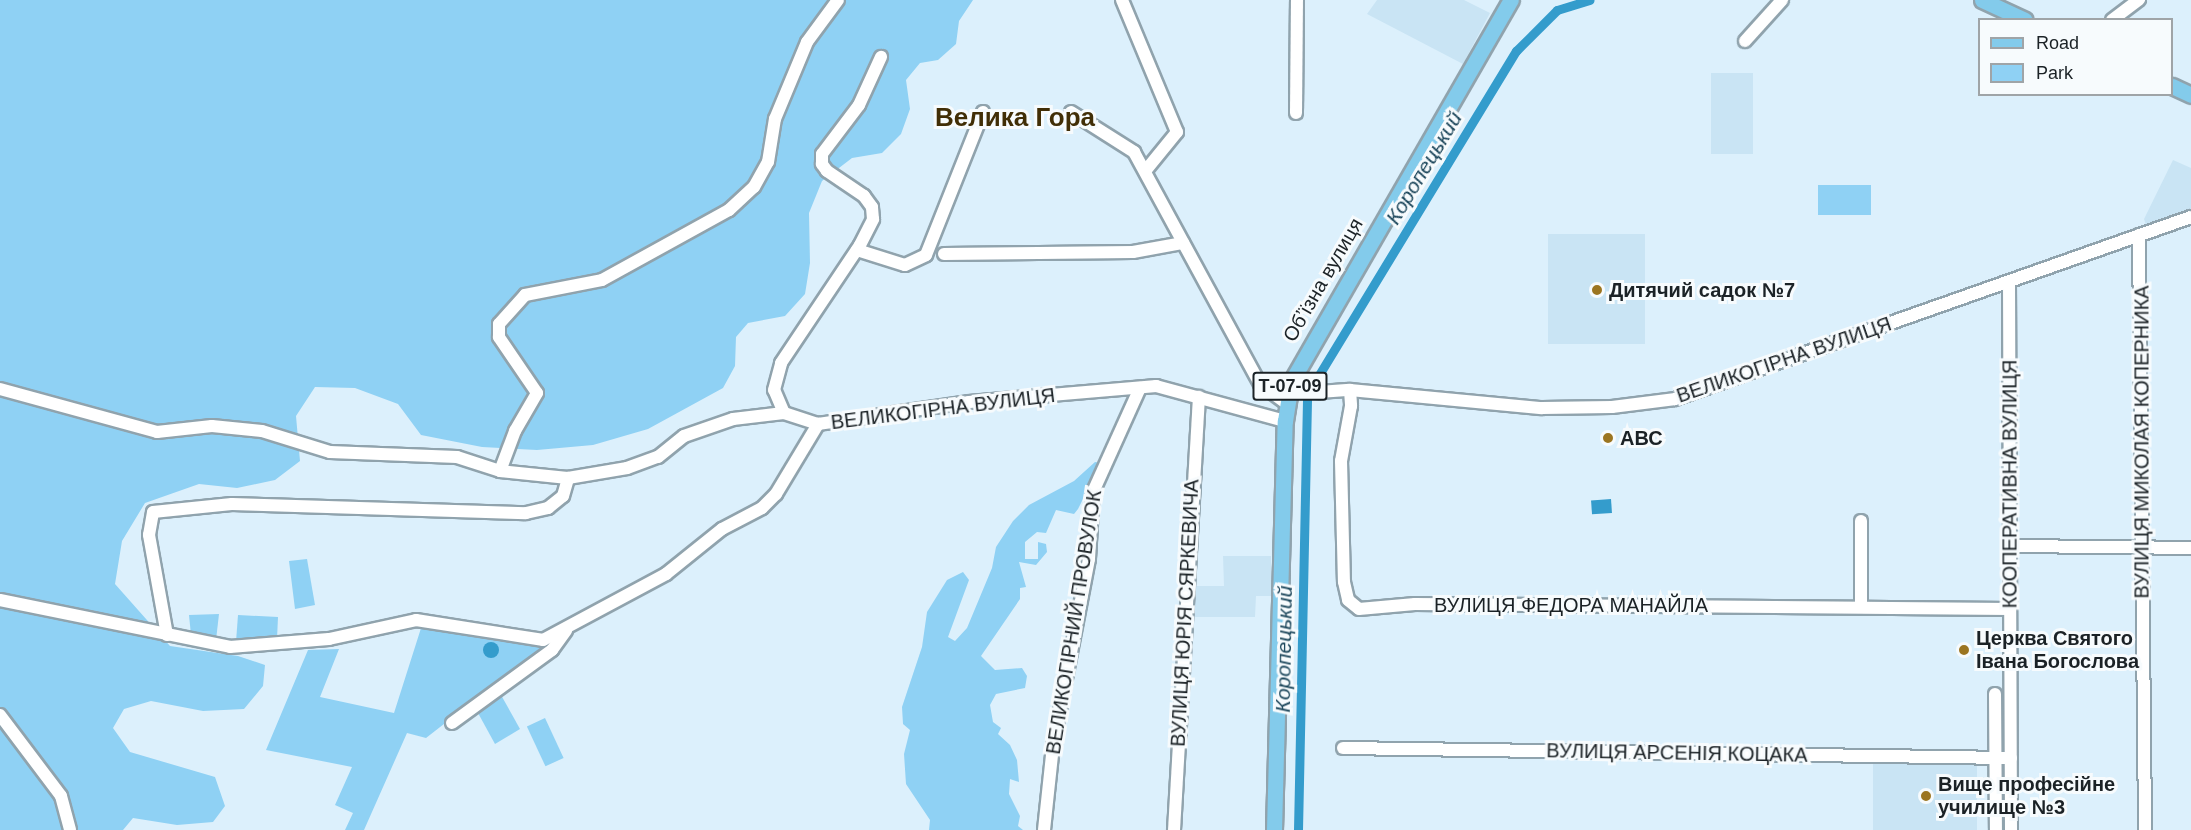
<!DOCTYPE html>
<meta charset="utf-8">
<style>
body{margin:0}
#map{position:relative;width:2191px;height:830px;overflow:hidden;background:#dcf0fc;font-family:Arial,sans-serif}
div>[style]{position:absolute}
.built>*{inset:0;background:#c9e4f4;transform-origin:0 0}
.green>*{inset:0;background:#8fd1f4;transform-origin:0 0}
.water>*{inset:0;background:#349ccc;transform-origin:0 0}
.round{border-radius:50%}
.canal>*{height:9px;margin:-4.5px;padding:0 4.5px;transform-origin:4.5px;border-radius:4.5px;background:#349ccc}
.roads{filter:drop-shadow(2px 0 #90a3ad) drop-shadow(-2px 0 #90a3ad) drop-shadow(0 2px #90a3ad) drop-shadow(0 -2px #90a3ad)}
.minor>*{height:12px;margin:-6px;padding:0 6px;transform-origin:6px;border-radius:6px;background:#fff}
.major>*{height:15px;margin:-7.5px;padding:0 7.5px;transform-origin:7.5px;border-radius:7.5px;background:#83cbeb}
.dots>*{width:16px;height:16px;translate:-50% -50%;box-sizing:border-box;border:3px solid #f7fbfd;border-radius:50%}
span{translate:-50% -50%;white-space:nowrap;text-align:center;line-height:1.15;-webkit-text-stroke:6px #f7fbfd;paint-order:stroke}
.shield-label span{padding:2px 4px;background:#f7fbfd;border:2px solid;border-radius:4px;-webkit-text-stroke-width:0}
.shield-label{font-size:18px;color:#1b2226;font-weight:700}
.street-label{font-size:20px;color:#1b2226}
.poi-label{font-size:20px;color:#1b2226;font-weight:700}
.left{translate:0 -50%;text-align:left}
.water-label{font-size:21px;color:#194459;font-style:italic}
.district-label{font-size:26px;color:#412e06;font-weight:700}
.legend{position:absolute;left:1978px;top:18px;width:195px;height:78px;box-sizing:border-box;background:#f7fbfd;border:2px solid #9fa4a7;margin:0;padding:8px 10px;list-style:none;font-size:18px;color:#1b2226}
.legend li{display:flex;align-items:center;gap:12px;height:30px}
.legend b{width:30px;border:2px solid #9fa4a7}
</style>
<div id="map">
<div class="built">
<i style="clip-path:polygon(1377px 0,1464px 0,1490px 13px,1463px 64px,1367px 14px)"></i>
<i style="left:1711px;top:73px;width:42px;height:81px"></i>
<i style="clip-path:polygon(2173px 160px,2191px 168px,2191px 209px,2146px 225px,2144px 219px)"></i>
<i style="left:1645px;top:234px;width:110px;height:97px;rotate:90deg"></i>
<i style="clip-path:polygon(1223px 556px,1271px 556px,1271px 596px,1256px 596px,1255px 617px,1193px 617px,1193px 586px,1224px 586px)"></i>
<i style="left:1873px;top:762px;width:104px;height:68px"></i>
</div>
<div class="green">
<i style="clip-path:polygon(0 0,973px 0,959px 21px,956px 44px,938px 60px,920px 63px,906px 80px,910px 109px,901px 134px,882px 153px,852px 158px,822px 181px,809px 213px,810px 263px,805px 294px,785px 316px,748px 323px,736px 337px,735px 366px,723px 388px,648px 429px,593px 445px,537px 450px,482px 447px,421px 435px,398px 404px,355px 388px,315px 387px,296px 416px,300px 461px,275px 480px,237px 488px,199px 484px,145px 503px,122px 541px,115px 584px,170px 646px,238px 656px,265px 665px,263px 686px,244px 709px,203px 711px,151px 701px,124px 709px,113px 728px,130px 752px,215px 777px,225px 806px,213px 822px,177px 825px,133px 818px,123px 830px,0 830px)"></i>
<i style="left:1871px;top:185px;width:30px;height:53px;rotate:90deg"></i>
<i style="clip-path:polygon(1095px 462px,1101px 463px,1078px 509px,1074px 514px,1056px 510px,1046px 533px,1037px 532px,1025px 542px,1025px 559px,1038px 559px,1038px 542px,1046px 544px,1047px 552px,1036px 565px,1019px 562px,1026px 587px,1020px 588px,1020px 599px,981px 656px,995px 670px,1022px 668px,1027px 676px,1025px 688px,996px 694px,990px 705px,993px 722px,1001px 728px,998px 734px,1010px 745px,1017px 760px,1019px 782px,1010px 779px,1009px 794px,1020px 816px,1018px 826px,1023px 830px,929px 830px,930px 820px,906px 784px,904px 754px,910px 730px,903px 724px,902px 707px,922px 647px,927px 612px,947px 580px,963px 572px,969px 580px,948px 637px,955px 641px,967px 628px,992px 568px,996px 547px,1013px 521px,1029px 505px,1074px 481px)"></i>
<i style="clip-path:polygon(307px 559px,315px 605px,295px 609px,289px 561px)"></i>
<i style="clip-path:polygon(219px 614px,216px 640px,191px 635px,189px 615px)"></i>
<i style="clip-path:polygon(238px 615px,278px 617px,277px 639px,236px 642px)"></i>
<i style="clip-path:polygon(422px 625px,544px 646px,426px 738px,407px 733px,364px 830px,345px 830px,353px 813px,335px 805px,352px 767px,266px 750px,308px 650px,339px 649px,320px 697px,394px 713px)"></i>
<i style="clip-path:polygon(501px 695px,520px 729px,495px 744px,478px 713px)"></i>
<i style="left:545px;top:718px;width:44px;height:20px;rotate:65deg"></i>
</div>
<div class="water">
<i style="left:1611px;top:499px;width:14px;height:20px;rotate:86deg"></i>
<i class="round" style="left:483px;top:642px;width:16px;height:16px"></i>
</div>
<div class="canal">
<i style="left:1314px;top:383px;width:389px;rotate:-58.7deg"></i>
<i style="left:1516px;top:51px;width:58px;rotate:-45deg"></i>
<i style="left:1557px;top:10px;width:34px;rotate:-17deg"></i>
<i style="left:1298px;top:830px;width:433px;rotate:-88.8deg"></i>
</div>
<div class="roads">
<div class="minor">
<i style="left:1122px;top:0;width:143px;rotate:67.4deg"></i>
<i style="left:1177px;top:132px;width:49px;rotate:129.2deg"></i>
<i style="left:2112px;top:20px;width:34px;rotate:-37deg"></i>
<i style="left:1745px;top:41px;width:55px;rotate:-47.9deg"></i>
<i style="left:1071px;top:112px;width:75px;rotate:32.4deg"></i>
<i style="left:1134px;top:152px;width:264px;rotate:61.5deg"></i>
<i style="left:1260px;top:384px;width:32px;rotate:36deg"></i>
<i style="left:1296px;top:113px;width:113px;rotate:-89.5deg"></i>
<i style="left:2139px;top:235px;width:595px;rotate:89.42deg"></i>
<i style="left:857px;top:250px;width:50px;rotate:17.4deg"></i>
<i style="left:905px;top:265px;width:23px;rotate:-25deg"></i>
<i style="left:926px;top:255px;width:154px;rotate:-68.3deg"></i>
<i style="left:944px;top:254px;width:189px;rotate:-0.6deg"></i>
<i style="left:1133px;top:252px;width:51px;rotate:-10.2deg"></i>
<i style="left:2009px;top:283px;width:547px;rotate:89.79deg"></i>
<i style="left:1291px;top:382px;width:30px;rotate:20deg"></i>
<i style="left:1319px;top:392px;width:31px;rotate:-4deg"></i>
<i style="left:1350px;top:390px;width:193px;rotate:5.4deg"></i>
<i style="left:1542px;top:408px;width:70px;rotate:-0.8deg"></i>
<i style="left:1612px;top:407px;width:64px;rotate:-7.2deg"></i>
<i style="left:1675px;top:399px;width:547px;rotate:-19.43deg"></i>
<i style="left:0;top:389px;width:163px;rotate:15.3deg"></i>
<i style="left:157px;top:432px;width:55px;rotate:-6.2deg"></i>
<i style="left:212px;top:426px;width:50px;rotate:5.7deg"></i>
<i style="left:262px;top:431px;width:71px;rotate:17.2deg"></i>
<i style="left:330px;top:452px;width:127px;rotate:2.3deg"></i>
<i style="left:457px;top:457px;width:45px;rotate:18deg"></i>
<i style="left:500px;top:471px;width:68px;rotate:5.9deg"></i>
<i style="left:568px;top:478px;width:60px;rotate:-9.6deg"></i>
<i style="left:627px;top:468px;width:33px;rotate:-20deg"></i>
<i style="left:658px;top:457px;width:33px;rotate:-39deg"></i>
<i style="left:684px;top:436px;width:52px;rotate:-19.1deg"></i>
<i style="left:733px;top:419px;width:51px;rotate:-6.7deg"></i>
<i style="left:784px;top:413px;width:36px;rotate:18deg"></i>
<i style="left:1350px;top:390px;width:16px;rotate:86deg"></i>
<i style="left:1351px;top:406px;width:56px;rotate:100.3deg"></i>
<i style="left:1341px;top:461px;width:121px;rotate:88.6deg"></i>
<i style="left:1344px;top:582px;width:18px;rotate:77deg"></i>
<i style="left:1348px;top:600px;width:14px;rotate:39deg"></i>
<i style="left:1359px;top:609px;width:56px;rotate:-5.1deg"></i>
<i style="left:1415px;top:604px;width:595px;rotate:0.48deg"></i>
<i style="left:784px;top:413px;width:25px;rotate:-113deg"></i>
<i style="left:774px;top:390px;width:28px;rotate:-75deg"></i>
<i style="left:781px;top:363px;width:142px;rotate:-56.2deg"></i>
<i style="left:860px;top:245px;width:29px;rotate:-63deg"></i>
<i style="left:873px;top:219px;width:12px;rotate:-95deg"></i>
<i style="left:872px;top:207px;width:14px;rotate:-126deg"></i>
<i style="left:864px;top:196px;width:45px;rotate:-146deg"></i>
<i style="left:827px;top:171px;width:9px;rotate:-126deg"></i>
<i style="left:822px;top:164px;width:10px;rotate:-90deg"></i>
<i style="left:822px;top:154px;width:61px;rotate:-52.9deg"></i>
<i style="left:859px;top:105px;width:53px;rotate:-65.4deg"></i>
<i style="left:500px;top:471px;width:43px;rotate:-69.4deg"></i>
<i style="left:515px;top:431px;width:44px;rotate:-59.9deg"></i>
<i style="left:537px;top:393px;width:68px;rotate:-124.2deg"></i>
<i style="left:499px;top:337px;width:13px;rotate:-90deg"></i>
<i style="left:499px;top:324px;width:39px;rotate:-48deg"></i>
<i style="left:525px;top:295px;width:78px;rotate:-11deg"></i>
<i style="left:602px;top:280px;width:145px;rotate:-28.9deg"></i>
<i style="left:729px;top:210px;width:34px;rotate:-43deg"></i>
<i style="left:754px;top:187px;width:29px;rotate:-61deg"></i>
<i style="left:768px;top:162px;width:44px;rotate:-80.8deg"></i>
<i style="left:775px;top:119px;width:83px;rotate:-67.4deg"></i>
<i style="left:807px;top:42px;width:52px;rotate:-53.6deg"></i>
<i style="left:2010px;top:546px;width:181px;rotate:0.6deg"></i>
<i style="left:0;top:600px;width:235px;rotate:11.5deg"></i>
<i style="left:230px;top:647px;width:99px;rotate:-4.6deg"></i>
<i style="left:329px;top:639px;width:89px;rotate:-12.3deg"></i>
<i style="left:416px;top:620px;width:129px;rotate:8.9deg"></i>
<i style="left:543px;top:640px;width:140px;rotate:-28.2deg"></i>
<i style="left:666px;top:574px;width:72px;rotate:-38.8deg"></i>
<i style="left:722px;top:529px;width:45px;rotate:-27.7deg"></i>
<i style="left:762px;top:508px;width:20px;rotate:-45deg"></i>
<i style="left:776px;top:494px;width:82px;rotate:-59deg"></i>
<i style="left:818px;top:424px;width:153px;rotate:-8.3deg"></i>
<i style="left:969px;top:402px;width:188px;rotate:-4.9deg"></i>
<i style="left:1156px;top:386px;width:134px;rotate:15.2deg"></i>
<i style="left:1861px;top:607px;width:86px;rotate:-90deg"></i>
<i style="left:167px;top:635px;width:102px;rotate:-100.2deg"></i>
<i style="left:149px;top:535px;width:23px;rotate:-80deg"></i>
<i style="left:153px;top:512px;width:79px;rotate:-5.8deg"></i>
<i style="left:232px;top:504px;width:294px;rotate:1.8deg"></i>
<i style="left:526px;top:513px;width:23px;rotate:-13deg"></i>
<i style="left:548px;top:508px;width:19px;rotate:-39deg"></i>
<i style="left:563px;top:496px;width:19px;rotate:-74deg"></i>
<i style="left:1995px;top:694px;width:136px;rotate:89.6deg"></i>
<i style="left:0;top:715px;width:101px;rotate:53deg"></i>
<i style="left:61px;top:796px;width:35px;rotate:75deg"></i>
<i style="left:452px;top:723px;width:124px;rotate:-36.1deg"></i>
<i style="left:552px;top:650px;width:24px;rotate:-54deg"></i>
<i style="left:1343px;top:748px;width:668px;rotate:0.86deg"></i>
<i style="left:1044px;top:830px;width:84px;rotate:-83.9deg"></i>
<i style="left:1053px;top:746px;width:190px;rotate:-79.1deg"></i>
<i style="left:1089px;top:559px;width:67px;rotate:-86.6deg"></i>
<i style="left:1093px;top:492px;width:114px;rotate:-65.7deg"></i>
<i style="left:1174px;top:830px;width:434px;rotate:-86.7deg"></i>
</div>
<div class="major">
<i style="left:1982px;top:0;width:47px;rotate:24.9deg"></i>
<i style="left:2172px;top:86px;width:21px;rotate:25deg"></i>
<i style="left:1274px;top:830px;width:409px;rotate:-88.5deg"></i>
<i style="left:1285px;top:421px;width:39px;rotate:-81deg"></i>
<i style="left:1291px;top:382px;width:441px;rotate:-60.1deg"></i>
</div>
</div>
<div class="dots">
<i style="left:1597px;top:290px;background:#9b7521"></i>
<i style="left:1608px;top:438px;background:#9b7521"></i>
<i style="left:1964px;top:650px;background:#9b7521"></i>
<i style="left:1926px;top:796px;background:#9b7521"></i>
</div>
<div class="shield-label">
<span style="left:1290px;top:386px">Т-07-09</span>
</div>
<div class="street-label">
<span style="left:1323px;top:280px;rotate:-60deg">Обʼїзна вулиця</span>
<span style="left:1784px;top:360px;rotate:-19deg">ВЕЛИКОГІРНА ВУЛИЦЯ</span>
<span style="left:943px;top:409px;rotate:-7deg">ВЕЛИКОГІРНА ВУЛИЦЯ</span>
<span style="left:2142px;top:442px;rotate:-90deg">ВУЛИЦЯ МИКОЛАЯ КОПЕРНИКА</span>
<span style="left:2010px;top:484px;rotate:-90deg">КООПЕРАТИВНА ВУЛИЦЯ</span>
<span style="left:1571px;top:605px">ВУЛИЦЯ ФЕДОРА МАНАЙЛА</span>
<span style="left:1185px;top:613px;rotate:-87deg">ВУЛИЦЯ ЮРІЯ СЯРКЕВИЧА</span>
<span style="left:1074px;top:622px;rotate:-81deg">ВЕЛИКОГІРНИЙ ПРОВУЛОК</span>
<span style="left:1677px;top:753px;rotate:1deg">ВУЛИЦЯ АРСЕНІЯ КОЦАКА</span>
</div>
<div class="poi-label">
<span class="left" style="left:1609px;top:290px">Дитячий садок №7</span>
<span class="left" style="left:1620px;top:438px">АВС</span>
<span class="left" style="left:1976px;top:650px">Церква Святого<br>Івана Богослова</span>
<span class="left" style="left:1938px;top:796px">Вище професійне<br>училище №3</span>
</div>
<div class="water-label">
<span style="left:1424px;top:168px;rotate:-59deg">Коропецький</span>
<span style="left:1284px;top:649px;rotate:-89deg">Коропецький</span>
</div>
<div class="district-label">
<span style="left:1015px;top:118px">Велика Гора</span>
</div>
<ul class="legend">
<li><b style="height:8px;background:#83cbeb"></b>Road</li>
<li><b style="height:16px;background:#8fd1f4"></b>Park</li>
</ul>
</div>
